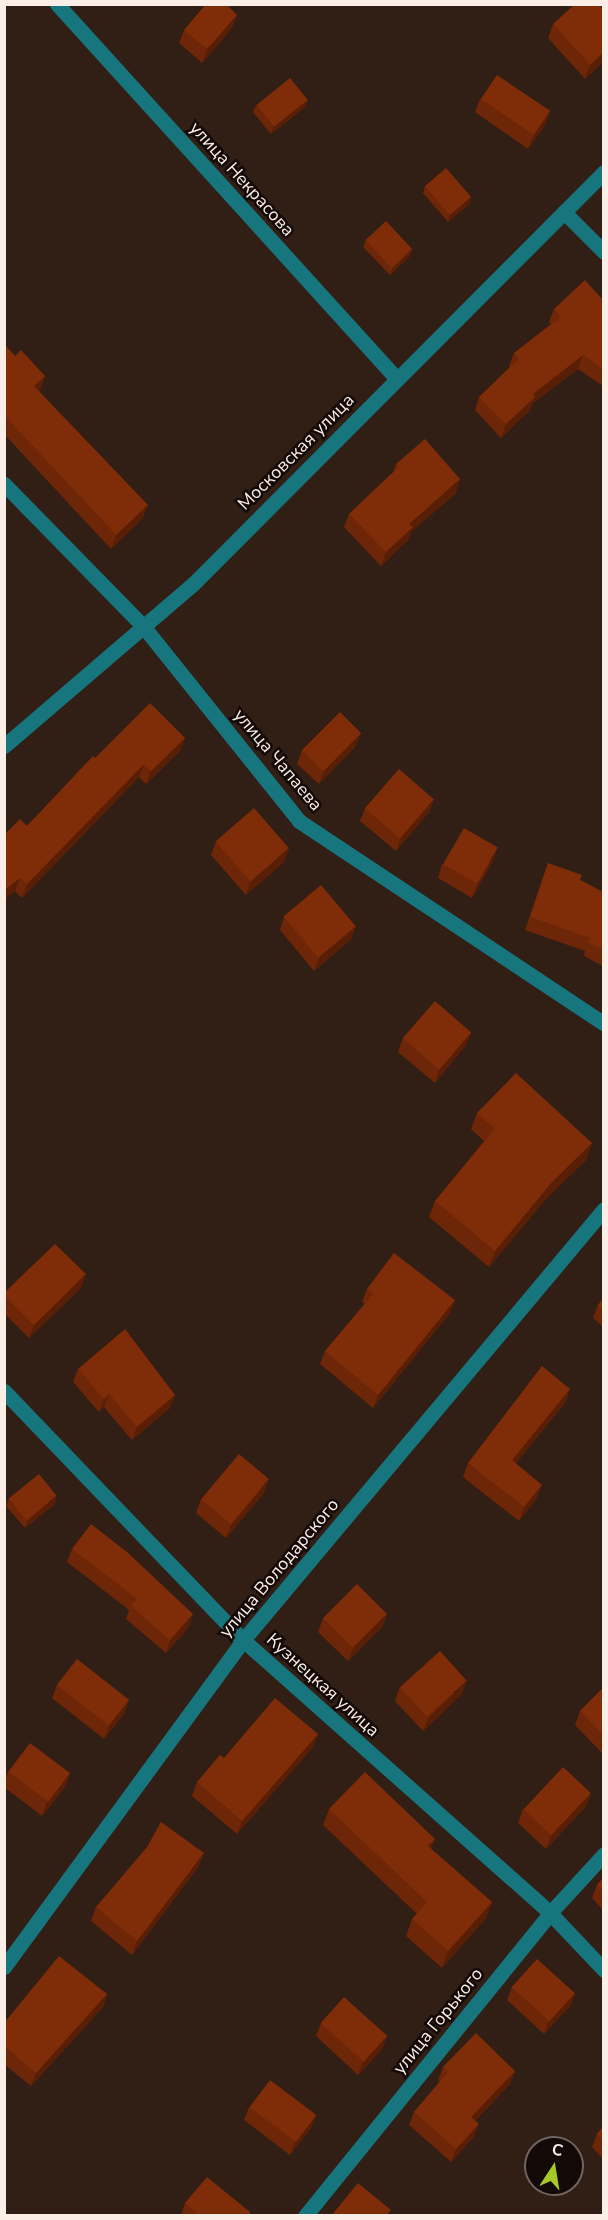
<!DOCTYPE html>
<meta charset="utf-8">
<style>
body{margin:0}
#map{position:relative;width:608px;height:2220px;overflow:hidden;background:#311e15;font-family:"Nunito Sans",sans-serif}
div>[style]{position:absolute}
.minor>*{height:15px;margin:-7.5px;padding:0 7.5px;transform-origin:7.5px;border-radius:7.5px;background:#17757d}
.wall>*{inset:0;background:#6d2607}
.shaded-wall>*{inset:0;background:#591f06}
.building>*{inset:0;background:#7f2c08;transform-origin:0 0}
span{translate:-50% -50%;white-space:nowrap;text-align:center;line-height:1.15;-webkit-text-stroke:5px #130a07;paint-order:stroke}
.street-label{font-size:18px;color:#fbeee7}
.frame{position:absolute;inset:0;border:6px solid #fbeee7;pointer-events:none}
.north{position:absolute;left:524px;top:2136px;width:60px;height:60px;box-sizing:border-box;background:#130a07;border:2px solid #706561;border-radius:50%;rotate:12deg;font-size:16px;font-weight:700;line-height:24px;text-align:center;color:#fbeee7}
.north::after{content:'';display:block;margin:auto;width:21px;height:27px;background:#a4c825;clip-path:polygon(50% 0,100% 100%,50% 72%,0 100%)}
</style>
<div id="map">
<div class="minor">
<i style="left:57px;top:4px;width:506px;rotate:47.8deg"></i>
<i style="left:564px;top:212px;width:57px;rotate:45deg"></i>
<i style="left:4px;top:484px;width:199px;rotate:45.6deg"></i>
<i style="left:143px;top:626px;width:250px;rotate:51.3deg"></i>
<i style="left:299px;top:821px;width:366px;rotate:33.6deg"></i>
<i style="left:4px;top:746px;width:250px;rotate:-40.6deg"></i>
<i style="left:194px;top:583px;width:581px;rotate:-45.07deg"></i>
<i style="left:4px;top:1391px;width:345px;rotate:46.2deg"></i>
<i style="left:243px;top:1640px;width:411px;rotate:41.6deg"></i>
<i style="left:550px;top:1913px;width:79px;rotate:46.5deg"></i>
<i style="left:4px;top:1967px;width:405px;rotate:-53.8deg"></i>
<i style="left:243px;top:1640px;width:562px;rotate:-50.05deg"></i>
<i style="left:305px;top:2216px;width:390px;rotate:-51deg"></i>
<i style="left:550px;top:1913px;width:80px;rotate:-47.5deg"></i>
</div>
<div class="wall">
<i style="clip-path:polygon(237px 15px,232px 28px,202px 63px,179px 43px,184px 30px)"></i>
<i style="clip-path:polygon(553px 24px,603px 62px,585px 79px,548px 38px)"></i>
<i style="clip-path:polygon(480px 99px,550px 111px,545px 125px,528px 149px,475px 112px)"></i>
<i style="clip-path:polygon(308px 100px,305px 107px,271px 134px,253px 112px,256px 105px)"></i>
<i style="clip-path:polygon(425px 186px,471px 197px,469px 204px,448px 222px,423px 193px)"></i>
<i style="clip-path:polygon(366px 240px,412px 249px,410px 256px,390px 275px,363px 247px)"></i>
<i style="clip-path:polygon(603px 300px,603px 386px,578px 369px,532px 404px,530px 410px,501px 438px,475px 410px,479px 397px,510px 367px,509px 366px,514px 353px,551px 324px,549px 322px,554px 309px)"></i>
<i style="clip-path:polygon(4px 344px,15px 356px,45px 376px,40px 390px,39px 391px,143px 518px,111px 549px,4px 434px)"></i>
<i style="clip-path:polygon(396px 464px,456px 493px,411px 532px,408px 540px,381px 566px,344px 527px,349px 514px,393px 472px)"></i>
<i style="clip-path:polygon(185px 738px,180px 751px,146px 784px,139px 777px,22px 898px,15px 891px,27px 826px,95px 758px)"></i>
<i style="clip-path:polygon(356px 746px,319px 784px,297px 764px,302px 750px)"></i>
<i style="clip-path:polygon(434px 799px,429px 812px,396px 851px,360px 821px,365px 808px)"></i>
<i style="clip-path:polygon(216px 842px,289px 848px,284px 862px,246px 895px,211px 855px)"></i>
<i style="clip-path:polygon(493px 861px,472px 898px,438px 878px,442px 864px)"></i>
<i style="clip-path:polygon(548px 863px,603px 892px,603px 966px,584px 956px,585px 951px,525px 930px)"></i>
<i style="clip-path:polygon(284px 917px,356px 926px,351px 939px,314px 971px,280px 930px)"></i>
<i style="clip-path:polygon(471px 1032px,466px 1045px,435px 1083px,398px 1052px,403px 1038px)"></i>
<i style="clip-path:polygon(477px 1113px,592px 1143px,586px 1160px,546px 1199px,489px 1267px,429px 1217px,435px 1201px,484px 1141px,471px 1129px)"></i>
<i style="clip-path:polygon(81px 1288px,29px 1338px,4px 1313px,4px 1293px)"></i>
<i style="clip-path:polygon(367px 1289px,455px 1300px,450px 1313px,373px 1408px,320px 1364px,325px 1351px,365px 1304px,362px 1302px)"></i>
<i style="clip-path:polygon(603px 1299px,603px 1327px,593px 1318px,598px 1305px)"></i>
<i style="clip-path:polygon(78px 1369px,175px 1395px,170px 1408px,132px 1440px,104px 1407px,99px 1412px,73px 1382px)"></i>
<i style="clip-path:polygon(570px 1389px,565px 1403px,516px 1463px,537px 1498px,519px 1521px,463px 1477px,468px 1463px)"></i>
<i style="clip-path:polygon(264px 1493px,226px 1538px,196px 1513px,201px 1499px)"></i>
<i style="clip-path:polygon(9px 1499px,55px 1504px,25px 1528px,6px 1506px)"></i>
<i style="clip-path:polygon(72px 1549px,189px 1627px,166px 1653px,126px 1619px,129px 1610px,67px 1562px)"></i>
<i style="clip-path:polygon(387px 1614px,382px 1627px,348px 1661px,318px 1632px,323px 1618px)"></i>
<i style="clip-path:polygon(57px 1685px,129px 1700px,124px 1714px,104px 1739px,52px 1698px)"></i>
<i style="clip-path:polygon(400px 1687px,462px 1694px,423px 1731px,395px 1701px)"></i>
<i style="clip-path:polygon(603px 1688px,603px 1754px,575px 1725px,580px 1711px)"></i>
<i style="clip-path:polygon(318px 1734px,313px 1747px,237px 1834px,192px 1796px,197px 1782px)"></i>
<i style="clip-path:polygon(8px 1772px,70px 1773px,65px 1787px,42px 1816px,4px 1787px,4px 1781px)"></i>
<i style="clip-path:polygon(591px 1793px,586px 1806px,546px 1849px,518px 1823px,523px 1809px)"></i>
<i style="clip-path:polygon(329px 1809px,431px 1849px,492px 1902px,486px 1918px,442px 1968px,406px 1936px,412px 1919px,417px 1914px,323px 1825px)"></i>
<i style="clip-path:polygon(199px 1866px,132px 1955px,91px 1921px,96px 1907px)"></i>
<i style="clip-path:polygon(603px 1878px,603px 1910px,592px 1898px,597px 1885px)"></i>
<i style="clip-path:polygon(512px 1987px,575px 1993px,570px 2006px,544px 2034px,507px 2000px)"></i>
<i style="clip-path:polygon(107px 1994px,103px 2007px,31px 2086px,4px 2064px,4px 2023px)"></i>
<i style="clip-path:polygon(321px 2023px,387px 2036px,382px 2049px,358px 2075px,316px 2036px)"></i>
<i style="clip-path:polygon(443px 2067px,515px 2071px,510px 2084px,475px 2121px,474px 2137px,451px 2162px,409px 2125px,414px 2112px,440px 2082px,438px 2080px)"></i>
<i style="clip-path:polygon(249px 2107px,311px 2128px,290px 2155px,244px 2120px)"></i>
<i style="clip-path:polygon(603px 2127px,603px 2159px,592px 2147px,597px 2134px)"></i>
<i style="clip-path:polygon(185px 2203px,250px 2212px,249px 2216px,181px 2216px)"></i>
</div>
<div class="shaded-wall">
<i style="clip-path:polygon(237px 15px,232px 28px,202px 63px,207px 49px)"></i>
<i style="clip-path:polygon(603px 53px,603px 62px,585px 79px,590px 65px)"></i>
<i style="clip-path:polygon(308px 100px,305px 107px,271px 134px,273px 127px)"></i>
<i style="clip-path:polygon(550px 111px,545px 125px,528px 149px,533px 136px)"></i>
<i style="clip-path:polygon(471px 197px,469px 204px,448px 222px,450px 215px)"></i>
<i style="clip-path:polygon(412px 249px,410px 256px,390px 275px,393px 268px)"></i>
<i style="clip-path:polygon(583px 355px,578px 369px,532px 404px,530px 410px,501px 438px,506px 424px,533px 394px)"></i>
<i style="clip-path:polygon(45px 376px,40px 390px,29px 400px,34px 386px)"></i>
<i style="clip-path:polygon(460px 479px,456px 493px,411px 532px,408px 540px,381px 566px,386px 552px,409px 524px)"></i>
<i style="clip-path:polygon(148px 505px,143px 518px,111px 549px,116px 535px)"></i>
<i style="clip-path:polygon(361px 733px,356px 746px,319px 784px,324px 771px)"></i>
<i style="clip-path:polygon(185px 738px,180px 751px,146px 784px,151px 771px)"></i>
<i style="clip-path:polygon(144px 764px,139px 777px,22px 898px,27px 884px)"></i>
<i style="clip-path:polygon(434px 799px,429px 812px,396px 851px,401px 838px)"></i>
<i style="clip-path:polygon(289px 848px,284px 862px,246px 895px,250px 882px)"></i>
<i style="clip-path:polygon(498px 848px,493px 861px,472px 898px,477px 885px)"></i>
<i style="clip-path:polygon(20px 878px,15px 891px,4px 900px,4px 891px)"></i>
<i style="clip-path:polygon(356px 926px,351px 939px,314px 971px,319px 957px)"></i>
<i style="clip-path:polygon(471px 1032px,466px 1045px,435px 1083px,440px 1069px)"></i>
<i style="clip-path:polygon(592px 1143px,586px 1160px,546px 1199px,489px 1267px,495px 1251px,552px 1182px)"></i>
<i style="clip-path:polygon(86px 1274px,81px 1288px,29px 1338px,34px 1325px)"></i>
<i style="clip-path:polygon(455px 1300px,450px 1313px,373px 1408px,378px 1395px)"></i>
<i style="clip-path:polygon(570px 1389px,565px 1403px,507px 1474px,512px 1460px)"></i>
<i style="clip-path:polygon(109px 1394px,104px 1407px,99px 1412px,104px 1399px)"></i>
<i style="clip-path:polygon(175px 1395px,170px 1408px,132px 1440px,137px 1427px)"></i>
<i style="clip-path:polygon(269px 1479px,264px 1493px,226px 1538px,231px 1525px)"></i>
<i style="clip-path:polygon(542px 1485px,537px 1498px,519px 1521px,524px 1507px)"></i>
<i style="clip-path:polygon(57px 1496px,55px 1504px,25px 1528px,27px 1521px)"></i>
<i style="clip-path:polygon(193px 1614px,189px 1627px,166px 1653px,170px 1640px)"></i>
<i style="clip-path:polygon(387px 1614px,382px 1627px,348px 1661px,353px 1648px)"></i>
<i style="clip-path:polygon(467px 1681px,462px 1694px,423px 1731px,428px 1718px)"></i>
<i style="clip-path:polygon(129px 1700px,124px 1714px,104px 1739px,109px 1725px)"></i>
<i style="clip-path:polygon(318px 1734px,313px 1747px,237px 1834px,242px 1821px)"></i>
<i style="clip-path:polygon(70px 1773px,65px 1787px,42px 1816px,47px 1802px)"></i>
<i style="clip-path:polygon(591px 1793px,586px 1806px,546px 1849px,551px 1835px)"></i>
<i style="clip-path:polygon(435px 1839px,429px 1856px,428px 1846px)"></i>
<i style="clip-path:polygon(204px 1853px,199px 1866px,132px 1955px,137px 1941px)"></i>
<i style="clip-path:polygon(492px 1902px,486px 1918px,442px 1968px,448px 1951px)"></i>
<i style="clip-path:polygon(575px 1993px,570px 2006px,544px 2034px,549px 2020px)"></i>
<i style="clip-path:polygon(107px 1994px,103px 2007px,31px 2086px,36px 2073px)"></i>
<i style="clip-path:polygon(387px 2036px,382px 2049px,358px 2075px,363px 2061px)"></i>
<i style="clip-path:polygon(515px 2071px,510px 2084px,466px 2131px,471px 2117px)"></i>
<i style="clip-path:polygon(316px 2115px,311px 2128px,290px 2155px,295px 2142px)"></i>
<i style="clip-path:polygon(479px 2124px,474px 2137px,451px 2162px,456px 2149px)"></i>
</div>
<div class="building">
<i style="clip-path:polygon(206px 4px,226px 4px,237px 15px,207px 49px,184px 30px)"></i>
<i style="clip-path:polygon(575px 4px,599px 4px,603px 10px,603px 53px,590px 65px,553px 24px)"></i>
<i style="left:497px;top:75px;width:64px;height:29px;rotate:34deg"></i>
<i style="left:290px;top:78px;width:28px;height:43px;rotate:51deg"></i>
<i style="left:446px;top:168px;width:38px;height:28px;rotate:49deg"></i>
<i style="left:386px;top:221px;width:38px;height:28px;rotate:47deg"></i>
<i style="clip-path:polygon(585px 280px,603px 300px,603px 369px,583px 355px,533px 394px,535px 397px,506px 424px,479px 397px,519px 359px,514px 353px,561px 317px,554px 309px)"></i>
<i style="clip-path:polygon(4px 344px,15px 356px,21px 350px,45px 376px,34px 386px,148px 505px,116px 535px,4px 415px)"></i>
<i style="clip-path:polygon(425px 439px,460px 479px,409px 524px,413px 527px,386px 552px,349px 514px,399px 467px,396px 464px)"></i>
<i style="clip-path:polygon(150px 703px,185px 738px,151px 771px,144px 764px,27px 884px,20px 878px,4px 891px,4px 835px,20px 819px,27px 826px,93px 756px,95px 758px)"></i>
<i style="left:340px;top:712px;width:30px;height:54px;rotate:45deg"></i>
<i style="left:399px;top:769px;width:46px;height:52px;rotate:41deg"></i>
<i style="left:254px;top:808px;width:53px;height:51px;rotate:49deg"></i>
<i style="left:464px;top:828px;width:39px;height:42px;rotate:30deg"></i>
<i style="clip-path:polygon(548px 863px,582px 875px,580px 880px,603px 892px,603px 950px,588px 942px,591px 938px,530px 917px)"></i>
<i style="left:321px;top:885px;width:54px;height:49px;rotate:50deg"></i>
<i style="left:435px;top:1001px;width:48px;height:49px;rotate:41deg"></i>
<i style="clip-path:polygon(516px 1073px,592px 1143px,552px 1182px,495px 1251px,435px 1201px,495px 1129px,477px 1113px)"></i>
<i style="clip-path:polygon(55px 1244px,86px 1274px,34px 1325px,4px 1295px,4px 1293px)"></i>
<i style="clip-path:polygon(394px 1253px,455px 1300px,378px 1395px,325px 1351px,373px 1294px,367px 1289px)"></i>
<i style="clip-path:polygon(603px 1299px,603px 1309px,598px 1305px)"></i>
<i style="clip-path:polygon(125px 1329px,175px 1395px,137px 1427px,109px 1394px,104px 1399px,78px 1369px)"></i>
<i style="clip-path:polygon(542px 1366px,570px 1389px,512px 1460px,542px 1485px,524px 1507px,468px 1463px)"></i>
<i style="left:239px;top:1454px;width:39px;height:59px;rotate:40deg"></i>
<i style="left:39px;top:1474px;width:28px;height:39px;rotate:51deg"></i>
<i style="clip-path:polygon(91px 1524px,127px 1552px,193px 1614px,170px 1640px,131px 1606px,137px 1599px,72px 1549px)"></i>
<i style="left:357px;top:1584px;width:42px;height:48px;rotate:45deg"></i>
<i style="left:440px;top:1651px;width:40px;height:54px;rotate:48deg"></i>
<i style="left:77px;top:1659px;width:66px;height:33px;rotate:38deg"></i>
<i style="clip-path:polygon(603px 1688px,603px 1735px,580px 1711px)"></i>
<i style="clip-path:polygon(275px 1698px,318px 1734px,242px 1821px,197px 1782px,220px 1755px,224px 1758px)"></i>
<i style="left:30px;top:1743px;width:50px;height:36px;rotate:37deg"></i>
<i style="left:563px;top:1767px;width:38px;height:58px;rotate:43deg"></i>
<i style="clip-path:polygon(365px 1772px,435px 1839px,428px 1846px,492px 1902px,448px 1951px,412px 1919px,427px 1902px,329px 1809px)"></i>
<i style="clip-path:polygon(161px 1822px,204px 1853px,137px 1941px,96px 1907px,147px 1847px)"></i>
<i style="clip-path:polygon(603px 1878px,603px 1891px,597px 1885px)"></i>
<i style="clip-path:polygon(59px 1956px,107px 1994px,36px 2073px,4px 2046px,4px 2023px)"></i>
<i style="left:537px;top:1959px;width:51px;height:38px;rotate:42deg"></i>
<i style="left:344px;top:1997px;width:58px;height:35px;rotate:42deg"></i>
<i style="clip-path:polygon(476px 2033px,515px 2071px,471px 2117px,479px 2124px,456px 2149px,414px 2112px,448px 2072px,443px 2067px)"></i>
<i style="left:270px;top:2080px;width:58px;height:34px;rotate:37deg"></i>
<i style="clip-path:polygon(603px 2127px,603px 2140px,597px 2134px)"></i>
<i style="clip-path:polygon(207px 2177px,250px 2212px,248px 2216px,200px 2216px,185px 2203px)"></i>
<i style="clip-path:polygon(358px 2183px,391px 2210px,386px 2216px,331px 2216px)"></i>
</div>
<div class="street-label">
<span style="left:242px;top:179px;rotate:48deg">улица Некрасова</span>
<span style="left:296px;top:452px;rotate:-45deg">Московская улица</span>
<span style="left:278px;top:760px;rotate:50deg">улица Чапаева</span>
<span style="left:279px;top:1568px;rotate:-50deg">улица Володарского</span>
<span style="left:323px;top:1685px;rotate:42deg">Кузнецкая улица</span>
<span style="left:438px;top:2021px;rotate:-51deg">улица Горького</span>
</div>
<div class="frame"></div>
<div class="north">С</div>
</div>
